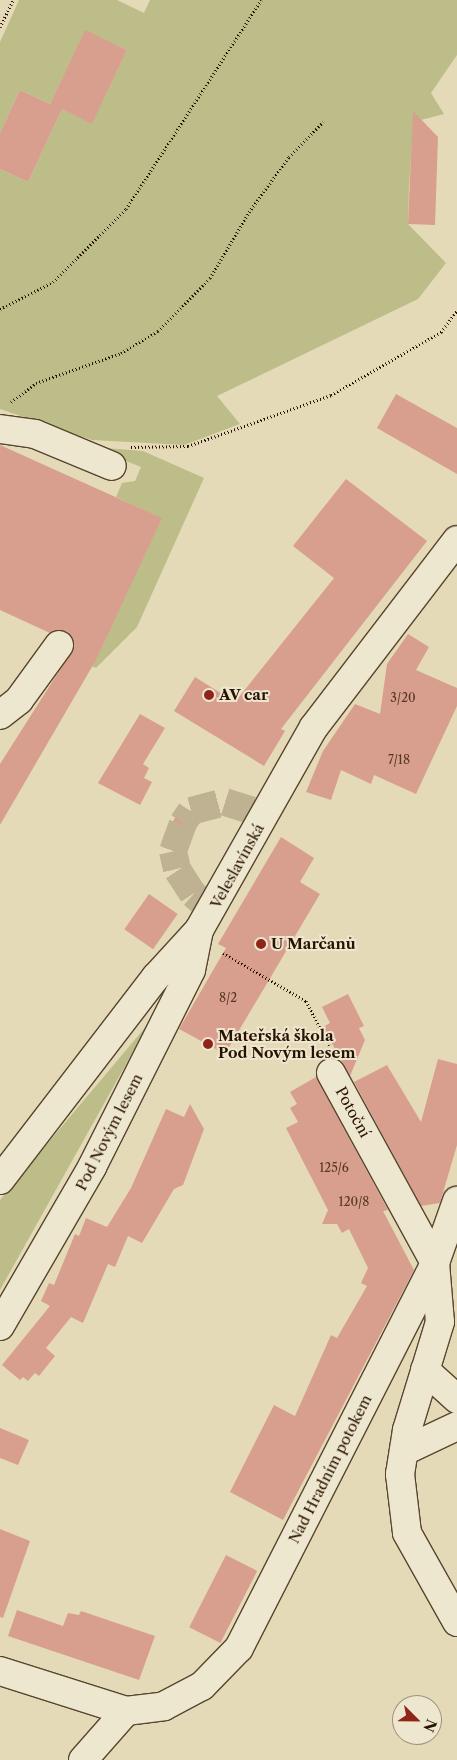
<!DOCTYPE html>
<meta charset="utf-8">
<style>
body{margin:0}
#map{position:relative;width:457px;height:1760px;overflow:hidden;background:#e5dab7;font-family:"Libre Caslon Text",serif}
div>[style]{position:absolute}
.green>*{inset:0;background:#bcbd89}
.building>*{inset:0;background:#d89f8e;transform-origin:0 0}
.minor-tunnel>*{height:28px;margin-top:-14px;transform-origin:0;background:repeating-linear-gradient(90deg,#bfb292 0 28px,transparent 0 42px)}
.path>*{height:3px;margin-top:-1.5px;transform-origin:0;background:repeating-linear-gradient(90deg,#291300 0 1px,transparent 0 3.5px)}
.roads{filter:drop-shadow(1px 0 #58452e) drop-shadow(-1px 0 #58452e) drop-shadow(0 1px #58452e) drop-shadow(0 -1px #58452e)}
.minor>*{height:28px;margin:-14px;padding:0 14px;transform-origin:14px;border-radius:14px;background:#eee7d0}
.dots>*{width:14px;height:14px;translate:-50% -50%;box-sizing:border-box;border:2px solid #eee7d0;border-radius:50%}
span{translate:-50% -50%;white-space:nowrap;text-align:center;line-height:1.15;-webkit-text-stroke:4px #eee7d0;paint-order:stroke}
.number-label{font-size:12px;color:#553624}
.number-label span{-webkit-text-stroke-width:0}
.poi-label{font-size:15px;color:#291300;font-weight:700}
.left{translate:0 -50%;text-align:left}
.street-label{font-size:15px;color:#291300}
.north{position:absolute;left:392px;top:1695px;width:50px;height:50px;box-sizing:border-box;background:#eee7d0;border:1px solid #9f927d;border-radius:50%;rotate:113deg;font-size:14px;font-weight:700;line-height:20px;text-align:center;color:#291300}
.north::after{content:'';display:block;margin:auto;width:18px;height:22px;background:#8f2418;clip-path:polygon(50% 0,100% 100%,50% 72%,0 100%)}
</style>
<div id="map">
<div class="green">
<i style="clip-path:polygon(19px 0,117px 0,144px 13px,150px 0,457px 0,457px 55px,431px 93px,444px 114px,421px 120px,413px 128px,409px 186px,408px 224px,446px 263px,418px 299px,217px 396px,240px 424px,184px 445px,92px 440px,0 409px,0 169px,28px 182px,62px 109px,92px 123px,127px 50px,85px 31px,50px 104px,20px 90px,0 133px,0 42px)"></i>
<i style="clip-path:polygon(92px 447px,143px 451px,204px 478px,137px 627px,96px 668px,68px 655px,73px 643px,98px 655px,161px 518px,116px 497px,122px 483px,135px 481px,141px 467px)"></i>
<i style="clip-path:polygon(148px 1024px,125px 1066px,0 1290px,0 1200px)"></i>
</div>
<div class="building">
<i style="clip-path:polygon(85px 30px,127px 50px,92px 124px,62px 109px,28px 182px,0 169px,0 133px,20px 90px,50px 104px)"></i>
<i style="clip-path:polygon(413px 111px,438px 137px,435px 225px,408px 224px)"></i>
<i style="clip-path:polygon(396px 394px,457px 428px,457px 474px,377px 428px)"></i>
<i style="clip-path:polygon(0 445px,162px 518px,96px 660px,0 825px,0 764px,75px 646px,68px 632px,50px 633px,0 610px)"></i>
<i style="clip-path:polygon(346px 479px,427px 541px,281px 729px,285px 731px,264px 766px,174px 711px,195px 677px,235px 702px,334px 578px,293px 546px)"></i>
<i style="clip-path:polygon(408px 634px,429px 647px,416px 670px,457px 688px,457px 706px,416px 794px,374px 775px,371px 784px,341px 770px,331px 800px,306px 792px,323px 751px,355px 704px,380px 714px,387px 664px)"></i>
<i style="clip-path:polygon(140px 714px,165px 728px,143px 764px,149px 768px,144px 778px,152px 782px,140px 805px,98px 783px)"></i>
<i style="left:181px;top:806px;width:22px;height:29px;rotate:27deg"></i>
<i style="clip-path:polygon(281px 837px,314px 858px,300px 882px,320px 894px,225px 1054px,179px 1029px,226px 948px,218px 944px)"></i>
<i style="left:149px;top:894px;width:35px;height:43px;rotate:35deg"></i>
<i style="clip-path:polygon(348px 994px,364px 1026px,359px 1028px,365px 1040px,350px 1076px,323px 1027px,330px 1023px,322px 1007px)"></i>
<i style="clip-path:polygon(438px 1059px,457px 1064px,457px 1145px,440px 1203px,421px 1206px,354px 1082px,387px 1065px,421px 1122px)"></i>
<i style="clip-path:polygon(316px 1077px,388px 1210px,383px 1211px,414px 1270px,283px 1520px,230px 1492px,274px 1405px,295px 1416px,331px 1335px,337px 1338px,367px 1286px,361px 1283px,368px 1268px,349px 1229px,342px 1233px,337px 1224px,322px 1224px,328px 1210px,286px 1128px,298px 1122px,290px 1108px,297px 1104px,290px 1092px)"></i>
<i style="clip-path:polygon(190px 1104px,204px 1129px,183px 1185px,174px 1189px,142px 1243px,128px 1236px,115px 1267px,108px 1264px,83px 1323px,71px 1317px,46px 1348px,55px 1356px,39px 1376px,35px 1373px,28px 1381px,23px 1377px,20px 1380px,2px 1365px,50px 1306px,41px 1301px,49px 1283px,54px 1285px,75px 1234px,79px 1236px,86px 1218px,107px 1227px,131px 1188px,166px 1109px,184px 1117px)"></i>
<i style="clip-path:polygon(0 1428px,29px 1440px,18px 1465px,0 1458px)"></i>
<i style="clip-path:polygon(0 1529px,30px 1541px,3px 1618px,0 1617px)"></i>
<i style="left:226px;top:1555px;width:35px;height:81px;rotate:27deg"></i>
<i style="clip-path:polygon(17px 1610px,63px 1626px,68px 1613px,79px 1615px,81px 1611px,155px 1636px,139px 1680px,8px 1636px)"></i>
</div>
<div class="minor-tunnel">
<i style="left:212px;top:911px;width:25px;rotate:-138deg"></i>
<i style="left:193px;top:894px;width:30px;rotate:-123deg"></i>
<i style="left:177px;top:869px;width:18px;rotate:-103deg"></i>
<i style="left:173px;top:851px;width:30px;rotate:-70deg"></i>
<i style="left:183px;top:823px;width:14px;rotate:-56deg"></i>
<i style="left:191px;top:811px;width:35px;rotate:-15deg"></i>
<i style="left:225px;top:802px;width:43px;rotate:17.6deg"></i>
</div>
<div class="path">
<i style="left:0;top:27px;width:30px;rotate:-64deg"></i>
<i style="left:0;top:309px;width:59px;rotate:-27deg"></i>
<i style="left:53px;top:282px;width:103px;rotate:-45deg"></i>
<i style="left:126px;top:209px;width:249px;rotate:-57.1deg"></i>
<i style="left:11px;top:402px;width:31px;rotate:-37deg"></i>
<i style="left:36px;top:383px;width:90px;rotate:-19.4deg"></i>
<i style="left:121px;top:353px;width:43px;rotate:-30.7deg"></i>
<i style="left:158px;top:331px;width:74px;rotate:-45.5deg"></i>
<i style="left:210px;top:278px;width:77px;rotate:-59.4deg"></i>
<i style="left:249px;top:212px;width:68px;rotate:-54deg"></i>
<i style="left:289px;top:157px;width:49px;rotate:-45.8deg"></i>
<i style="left:131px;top:447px;width:57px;rotate:-1deg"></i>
<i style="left:188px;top:446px;width:152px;rotate:-19.6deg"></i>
<i style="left:331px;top:395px;width:127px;rotate:-29.8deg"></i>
<i style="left:441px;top:332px;width:26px;rotate:-53deg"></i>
<i style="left:223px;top:953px;width:96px;rotate:30deg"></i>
<i style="left:306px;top:1001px;width:50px;rotate:62.4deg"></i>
</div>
<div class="roads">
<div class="minor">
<i style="left:0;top:429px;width:35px;rotate:8deg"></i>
<i style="left:35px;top:434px;width:83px;rotate:22.6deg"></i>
<i style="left:0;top:715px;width:24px;rotate:-38deg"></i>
<i style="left:19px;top:700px;width:68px;rotate:-54deg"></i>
<i style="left:331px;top:1073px;width:217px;rotate:61.3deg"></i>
<i style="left:435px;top:1263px;width:59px;rotate:85.2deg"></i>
<i style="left:440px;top:1322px;width:113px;rotate:107deg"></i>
<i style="left:407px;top:1430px;width:45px;rotate:99deg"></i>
<i style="left:400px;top:1474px;width:59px;rotate:83.2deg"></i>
<i style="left:407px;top:1533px;width:102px;rotate:60.7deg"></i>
<i style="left:0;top:1180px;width:256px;rotate:-52.5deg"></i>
<i style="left:156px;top:977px;width:64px;rotate:-47.5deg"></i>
<i style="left:199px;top:930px;width:233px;rotate:-60.5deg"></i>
<i style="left:314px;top:727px;width:235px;rotate:-52.6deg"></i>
<i style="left:0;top:1326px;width:184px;rotate:-59.9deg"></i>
<i style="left:92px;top:1167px;width:220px;rotate:-63.3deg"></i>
<i style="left:191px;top:970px;width:41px;rotate:-78.7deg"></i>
<i style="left:425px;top:1370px;width:43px;rotate:42.2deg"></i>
<i style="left:404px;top:1451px;width:59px;rotate:-25.3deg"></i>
<i style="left:0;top:1671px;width:132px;rotate:17.6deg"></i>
<i style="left:126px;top:1711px;width:38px;rotate:-7deg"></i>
<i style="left:164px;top:1706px;width:43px;rotate:-27.8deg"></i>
<i style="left:202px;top:1686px;width:53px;rotate:-45.8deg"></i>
<i style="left:239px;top:1648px;width:432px;rotate:-63deg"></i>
<i style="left:435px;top:1263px;width:66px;rotate:-70.5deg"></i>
<i style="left:83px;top:1760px;width:65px;rotate:-48.7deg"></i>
</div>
</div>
<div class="dots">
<i style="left:209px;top:695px;background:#8f2418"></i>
<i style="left:261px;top:944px;background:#8f2418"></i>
<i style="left:208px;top:1044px;background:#8f2418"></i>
</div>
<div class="number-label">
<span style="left:403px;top:698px">3/20</span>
<span style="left:399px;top:760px">7/18</span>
<span style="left:228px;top:998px">8/2</span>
<span style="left:334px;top:1168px">125/6</span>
<span style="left:354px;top:1202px">120/8</span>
</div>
<div class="poi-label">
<span class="left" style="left:219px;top:695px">AV car</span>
<span class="left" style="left:271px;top:944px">U Marčanů</span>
<span class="left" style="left:218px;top:1044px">Mateřská škola<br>Pod Novým lesem</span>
</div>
<div class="street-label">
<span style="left:237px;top:866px;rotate:-61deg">Veleslavínská</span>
<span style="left:353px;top:1112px;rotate:61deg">Potoční</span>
<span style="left:109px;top:1132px;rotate:-63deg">Pod Novým lesem</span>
<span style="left:330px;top:1469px;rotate:-63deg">Nad Hradním potokem</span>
</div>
<div class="north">N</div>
</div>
